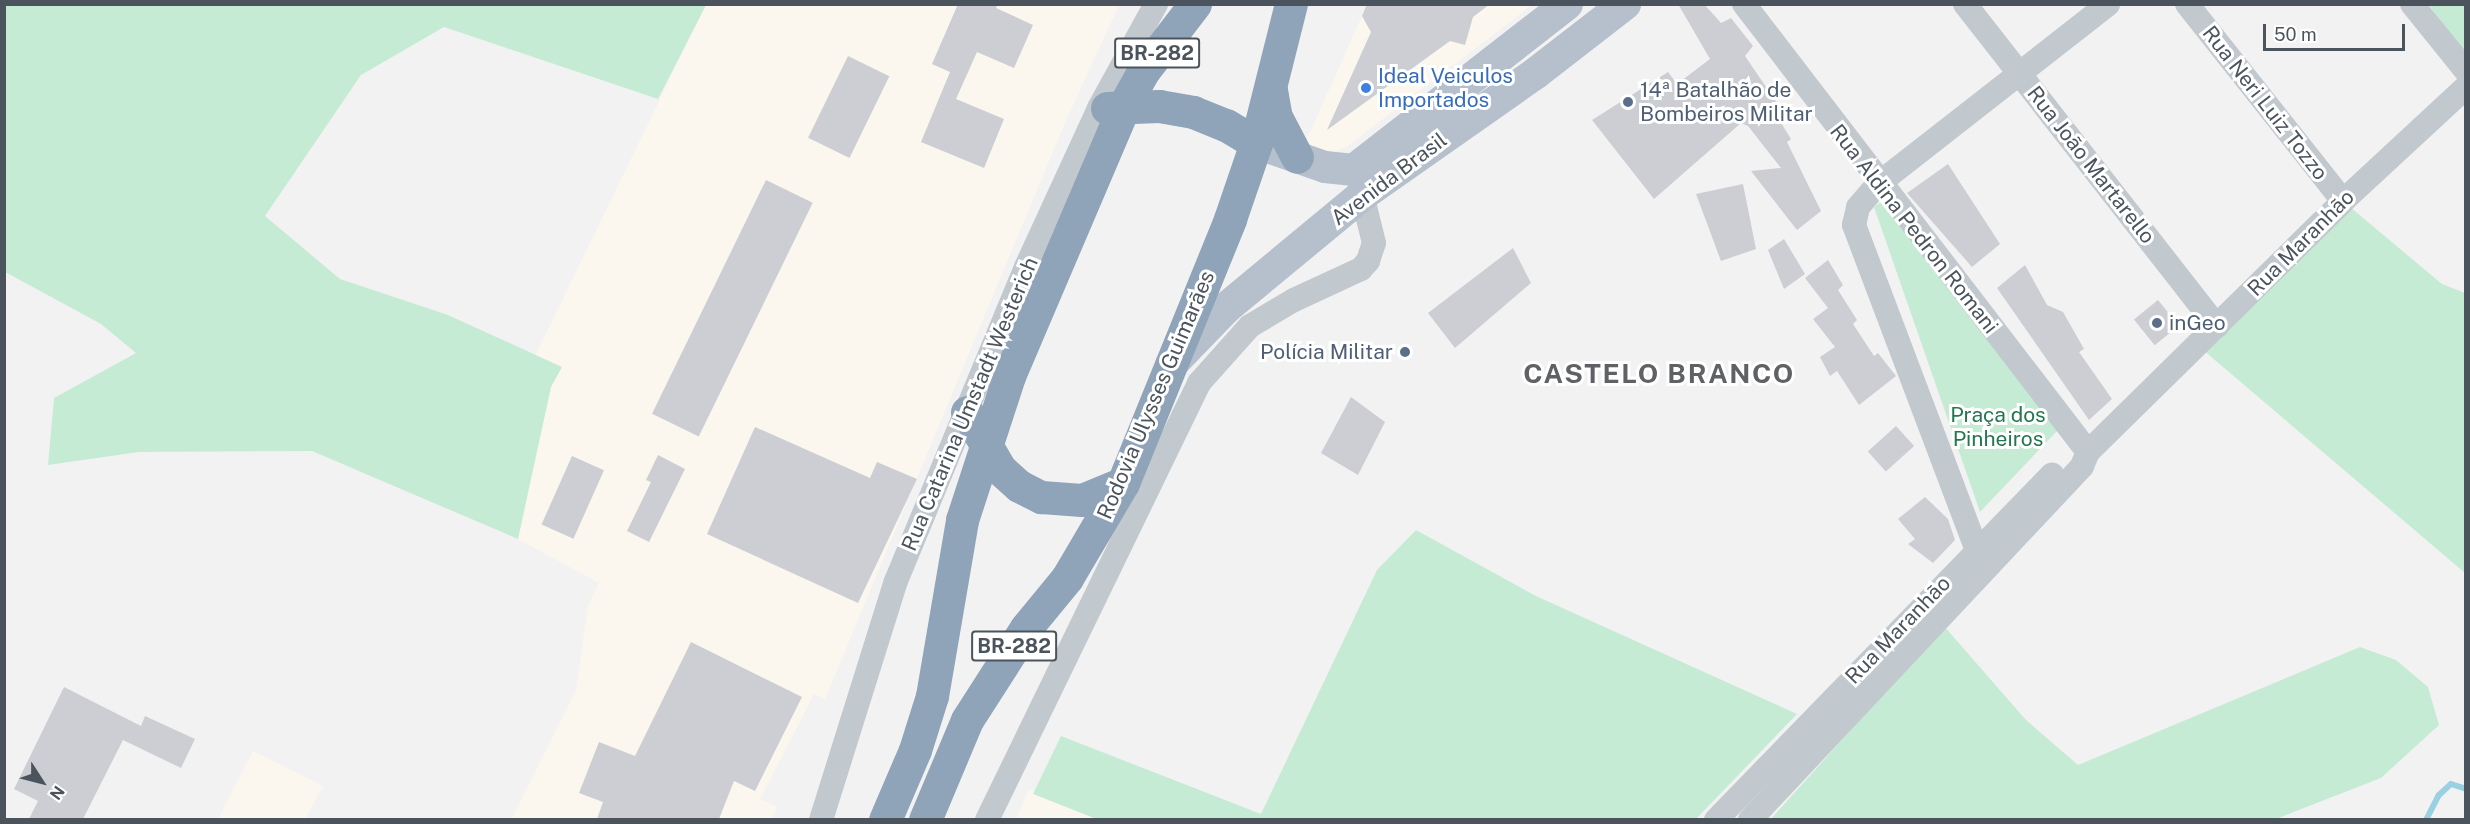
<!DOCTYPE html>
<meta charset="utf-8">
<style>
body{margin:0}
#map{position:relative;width:2470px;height:824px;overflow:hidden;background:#f3f2f2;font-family:"Public Sans",sans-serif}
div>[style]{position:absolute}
.commercial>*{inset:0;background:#fbf7ee}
.green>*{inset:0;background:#c6ebd5}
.stream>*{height:6px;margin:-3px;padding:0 3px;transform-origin:3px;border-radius:3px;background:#99d1e2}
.building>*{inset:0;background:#ccced3;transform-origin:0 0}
.minor>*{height:24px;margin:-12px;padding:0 12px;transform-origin:12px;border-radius:12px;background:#c1c8ce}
.major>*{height:32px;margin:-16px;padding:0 16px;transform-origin:16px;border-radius:16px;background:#b5c0cc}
.highway>*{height:33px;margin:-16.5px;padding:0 16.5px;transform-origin:16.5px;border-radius:16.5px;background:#8fa3b9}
.dots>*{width:16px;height:16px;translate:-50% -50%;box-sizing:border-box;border:3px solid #fff;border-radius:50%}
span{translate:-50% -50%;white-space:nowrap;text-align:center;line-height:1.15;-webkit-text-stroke:6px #fff;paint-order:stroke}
.shield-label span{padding:2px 4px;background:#fff;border:2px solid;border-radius:4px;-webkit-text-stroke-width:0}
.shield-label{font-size:20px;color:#4b545d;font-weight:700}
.shop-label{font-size:21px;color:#366cbe}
.left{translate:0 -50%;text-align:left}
.service-label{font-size:21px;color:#4e5e75}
.right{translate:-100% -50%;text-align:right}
.street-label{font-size:21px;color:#4b545d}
.park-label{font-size:21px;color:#23764f}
.district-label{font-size:27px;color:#5f6165;font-weight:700;letter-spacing:1.5px}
.frame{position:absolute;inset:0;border:6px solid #4b545d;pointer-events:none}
.north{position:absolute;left:12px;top:752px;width:60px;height:60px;-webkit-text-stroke:4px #fff;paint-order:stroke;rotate:126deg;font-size:16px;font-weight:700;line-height:24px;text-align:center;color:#4b545d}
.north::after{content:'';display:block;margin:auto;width:21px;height:27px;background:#4b545d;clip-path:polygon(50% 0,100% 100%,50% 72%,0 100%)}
.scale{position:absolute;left:2263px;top:24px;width:142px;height:27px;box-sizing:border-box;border:3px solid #4b545d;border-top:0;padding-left:8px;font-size:18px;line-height:21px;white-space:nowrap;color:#4b545d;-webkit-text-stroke:4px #fff;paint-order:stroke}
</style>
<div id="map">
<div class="commercial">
<i style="clip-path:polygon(706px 5px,1119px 5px,1064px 125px,825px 699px,814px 694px,760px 799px,777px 807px,772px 819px,511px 820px,576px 690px,588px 606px,599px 583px,518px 539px,551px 387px,562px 367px,535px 356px)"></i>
<i style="clip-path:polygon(1367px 5px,1532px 5px,1346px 147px,1331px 153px,1304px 146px)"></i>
<i style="clip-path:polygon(253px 751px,323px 786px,305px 819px,218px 819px)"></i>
<i style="clip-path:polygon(1029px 789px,1119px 819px,1016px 820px)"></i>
</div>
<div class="green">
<i style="clip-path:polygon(4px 5px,706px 5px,658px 99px,444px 27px,361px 75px,265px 216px,340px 279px,448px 315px,562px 367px,551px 387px,518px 539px,312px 451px,139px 452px,48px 465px,54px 398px,136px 353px,101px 324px,5px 272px)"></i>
<i style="clip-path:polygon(2429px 5px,2465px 5px,2465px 53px)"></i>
<i style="clip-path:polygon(1885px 199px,2058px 430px,1980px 512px,1874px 207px)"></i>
<i style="clip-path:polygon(2350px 207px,2442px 284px,2465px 293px,2465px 573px,2203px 350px)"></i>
<i style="clip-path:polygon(1416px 530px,1536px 596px,1797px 714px,1696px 819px,1099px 820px,1033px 794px,1061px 736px,1261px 814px,1377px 570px)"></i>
<i style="clip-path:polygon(1944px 626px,2026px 720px,2078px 765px,2360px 647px,2396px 660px,2428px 687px,2439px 725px,2381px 778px,2276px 819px,1770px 820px)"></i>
</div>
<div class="stream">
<i style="left:2426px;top:820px;width:28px;rotate:-63deg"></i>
<i style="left:2439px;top:795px;width:16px;rotate:-43deg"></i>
<i style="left:2451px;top:784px;width:16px;rotate:18deg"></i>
</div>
<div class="building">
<i style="clip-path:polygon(958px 4px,998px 4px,996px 8px,1033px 25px,1014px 68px,977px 52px,956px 99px,1004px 119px,984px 168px,921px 142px,950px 72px,932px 64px)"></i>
<i style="clip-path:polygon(1367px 4px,1490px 4px,1473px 17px,1465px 45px,1450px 41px,1327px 130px,1371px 32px,1362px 16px)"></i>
<i style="clip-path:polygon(1678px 4px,1704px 4px,1721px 23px,1731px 18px,1753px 46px,1745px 56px,1779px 106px,1773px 110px,1791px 139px,1787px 142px,1821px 211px,1797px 230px,1751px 171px,1781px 168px,1748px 126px,1741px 123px,1654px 199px,1592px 120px,1668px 72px,1677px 84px,1710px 59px)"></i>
<i style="left:848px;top:56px;width:46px;height:91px;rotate:26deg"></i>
<i style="clip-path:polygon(1948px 164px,2000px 244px,1972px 267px,1907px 193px)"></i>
<i style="left:766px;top:180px;width:52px;height:260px;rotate:26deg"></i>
<i style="clip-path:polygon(1743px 184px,1756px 249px,1721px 261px,1696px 194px)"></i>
<i style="clip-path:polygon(1784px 239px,1805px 274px,1784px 289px,1768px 250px)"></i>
<i style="clip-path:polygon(1513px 248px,1531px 283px,1455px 348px,1428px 313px)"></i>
<i style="clip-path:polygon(1828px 260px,1843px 285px,1838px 290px,1857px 320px,1853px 324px,1874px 356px,1878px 353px,1896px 376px,1859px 405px,1837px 371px,1830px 376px,1820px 357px,1835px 347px,1813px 319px,1828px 308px,1805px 278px)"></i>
<i style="clip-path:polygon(2025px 265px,2047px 305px,2063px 312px,2084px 349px,2079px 352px,2112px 399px,2089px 420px,1997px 288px)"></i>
<i style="left:2158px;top:300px;width:33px;height:31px;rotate:51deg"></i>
<i style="clip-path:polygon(1351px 397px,1385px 422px,1358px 475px,1321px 453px)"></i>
<i style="left:1896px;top:426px;width:27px;height:38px;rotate:48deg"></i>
<i style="clip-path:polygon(755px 427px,870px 478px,877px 462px,917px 479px,858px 603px,707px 534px)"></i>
<i style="clip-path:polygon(658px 455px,685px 469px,649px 542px,627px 531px,651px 482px,646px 480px)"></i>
<i style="left:572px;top:456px;width:35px;height:75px;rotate:24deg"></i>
<i style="clip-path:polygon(1925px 497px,1948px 519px,1955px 540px,1933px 563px,1908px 544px,1915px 539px,1898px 519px)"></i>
<i style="clip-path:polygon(691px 642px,802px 697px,755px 791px,734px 781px,719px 819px,597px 819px,603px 802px,579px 793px,599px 742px,635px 756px)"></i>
<i style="clip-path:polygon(64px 687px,141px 726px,145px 716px,195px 739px,181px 768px,123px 740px,83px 819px,29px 819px,38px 801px,14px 789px)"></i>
</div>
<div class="minor">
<i style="left:1744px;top:4px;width:565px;rotate:52.48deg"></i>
<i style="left:1965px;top:4px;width:409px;rotate:52deg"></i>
<i style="left:2187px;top:4px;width:251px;rotate:51.6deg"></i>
<i style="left:2412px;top:4px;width:86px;rotate:51.1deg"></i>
<i style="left:1984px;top:569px;width:368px;rotate:-110.7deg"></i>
<i style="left:1854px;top:225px;width:18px;rotate:-77deg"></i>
<i style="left:1858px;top:207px;width:30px;rotate:-49deg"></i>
<i style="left:1878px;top:184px;width:292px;rotate:-38deg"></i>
<i style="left:821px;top:820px;width:250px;rotate:-72.6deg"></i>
<i style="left:896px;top:581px;width:340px;rotate:-67.5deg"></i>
<i style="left:1026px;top:267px;width:175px;rotate:-65.3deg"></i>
<i style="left:1099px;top:108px;width:119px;rotate:-61.3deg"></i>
<i style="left:987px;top:820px;width:486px;rotate:-64.1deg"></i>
<i style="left:1199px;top:383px;width:76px;rotate:-48.2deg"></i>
<i style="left:1250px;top:326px;width:51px;rotate:-30.6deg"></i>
<i style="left:1294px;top:300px;width:74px;rotate:-24.8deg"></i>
<i style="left:1361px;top:269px;width:11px;rotate:-49deg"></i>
<i style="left:1368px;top:261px;width:19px;rotate:-72deg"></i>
<i style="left:1374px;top:243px;width:63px;rotate:-103.8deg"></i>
<i style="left:1716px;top:820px;width:482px;rotate:-45.8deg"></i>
<i style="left:1750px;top:820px;width:485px;rotate:-46.8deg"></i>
<i style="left:2082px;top:466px;width:15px;rotate:-67deg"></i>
<i style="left:2088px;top:452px;width:358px;rotate:-44.5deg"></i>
<i style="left:2343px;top:201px;width:168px;rotate:-42.8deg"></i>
</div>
<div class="major">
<i style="left:1256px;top:143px;width:73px;rotate:19.2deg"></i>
<i style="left:1325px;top:167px;width:29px;rotate:6deg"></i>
<i style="left:1354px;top:170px;width:270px;rotate:-37.9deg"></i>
<i style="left:1171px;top:365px;width:79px;rotate:-46deg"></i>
<i style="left:1226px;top:308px;width:179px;rotate:-39.6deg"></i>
<i style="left:1364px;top:194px;width:210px;rotate:-35.1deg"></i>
<i style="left:1536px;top:73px;width:113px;rotate:-37.8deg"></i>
</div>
<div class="highway">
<i style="left:1271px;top:90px;width:27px;rotate:80deg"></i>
<i style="left:1276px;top:117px;width:45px;rotate:62.3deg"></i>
<i style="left:1107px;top:108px;width:52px;rotate:-2.2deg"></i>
<i style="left:1159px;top:106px;width:35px;rotate:10deg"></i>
<i style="left:1193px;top:112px;width:35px;rotate:22deg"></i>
<i style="left:1226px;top:125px;width:35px;rotate:31deg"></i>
<i style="left:967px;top:412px;width:66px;rotate:59.9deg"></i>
<i style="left:1000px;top:469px;width:25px;rotate:42deg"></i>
<i style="left:1019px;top:486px;width:25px;rotate:27deg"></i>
<i style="left:1041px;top:497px;width:41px;rotate:4.2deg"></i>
<i style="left:1082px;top:500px;width:44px;rotate:-22.5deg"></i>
<i style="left:885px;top:820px;width:76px;rotate:-66.8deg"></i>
<i style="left:915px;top:750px;width:57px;rotate:-72.5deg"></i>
<i style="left:932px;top:696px;width:179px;rotate:-80.3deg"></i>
<i style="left:962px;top:520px;width:151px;rotate:-71.9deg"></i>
<i style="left:1009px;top:376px;width:293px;rotate:-66.9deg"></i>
<i style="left:1124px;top:106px;width:38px;rotate:-61deg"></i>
<i style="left:1142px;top:73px;width:87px;rotate:-52.5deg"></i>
<i style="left:925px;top:820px;width:108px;rotate:-67.2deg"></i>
<i style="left:967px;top:720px;width:109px;rotate:-57.3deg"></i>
<i style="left:1026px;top:628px;width:65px;rotate:-50.6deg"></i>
<i style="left:1067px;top:578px;width:110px;rotate:-59.5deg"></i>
<i style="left:1123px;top:483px;width:285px;rotate:-67.9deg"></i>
<i style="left:1230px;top:219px;width:80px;rotate:-71.1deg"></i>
<i style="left:1256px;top:143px;width:143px;rotate:-75.9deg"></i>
</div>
<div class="dots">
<i style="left:1366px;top:88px;background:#3f7fe0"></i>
<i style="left:1628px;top:102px;background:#5c6f8a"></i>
<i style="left:2157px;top:323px;background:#5c6f8a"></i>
<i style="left:1405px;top:352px;background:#5c6f8a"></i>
</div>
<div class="shield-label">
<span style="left:1157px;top:53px">BR-282</span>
<span style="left:1014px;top:646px">BR-282</span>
</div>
<div class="shop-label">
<span class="left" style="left:1378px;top:88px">Ideal Veiculos<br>Importados</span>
</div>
<div class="service-label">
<span class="left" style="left:1640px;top:102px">14ª Batalhão de<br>Bombeiros Militar</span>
<span class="left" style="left:2169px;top:323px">inGeo</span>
<span class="right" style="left:1393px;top:352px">Polícia Militar</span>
</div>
<div class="street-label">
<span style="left:2265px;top:103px;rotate:52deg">Rua Neri Luiz Tozzo</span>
<span style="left:2091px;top:165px;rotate:52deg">Rua João Martarello</span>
<span style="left:1389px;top:179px;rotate:-37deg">Avenida Brasil</span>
<span style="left:1914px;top:229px;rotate:52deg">Rua Aldina Pedron Romani</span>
<span style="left:2301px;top:243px;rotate:-45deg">Rua Maranhão</span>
<span style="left:1156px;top:395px;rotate:-67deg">Rodovia Ulysses Guimarães</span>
<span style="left:970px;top:404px;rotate:-67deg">Rua Catarina Umstadt Westerich</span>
<span style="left:1898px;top:630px;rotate:-46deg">Rua Maranhão</span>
</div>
<div class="park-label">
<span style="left:1998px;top:427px">Praça dos<br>Pinheiros</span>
</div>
<div class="district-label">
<span style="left:1659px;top:374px">CASTELO BRANCO</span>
</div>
<div class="frame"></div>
<div class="north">N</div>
<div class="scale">50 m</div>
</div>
